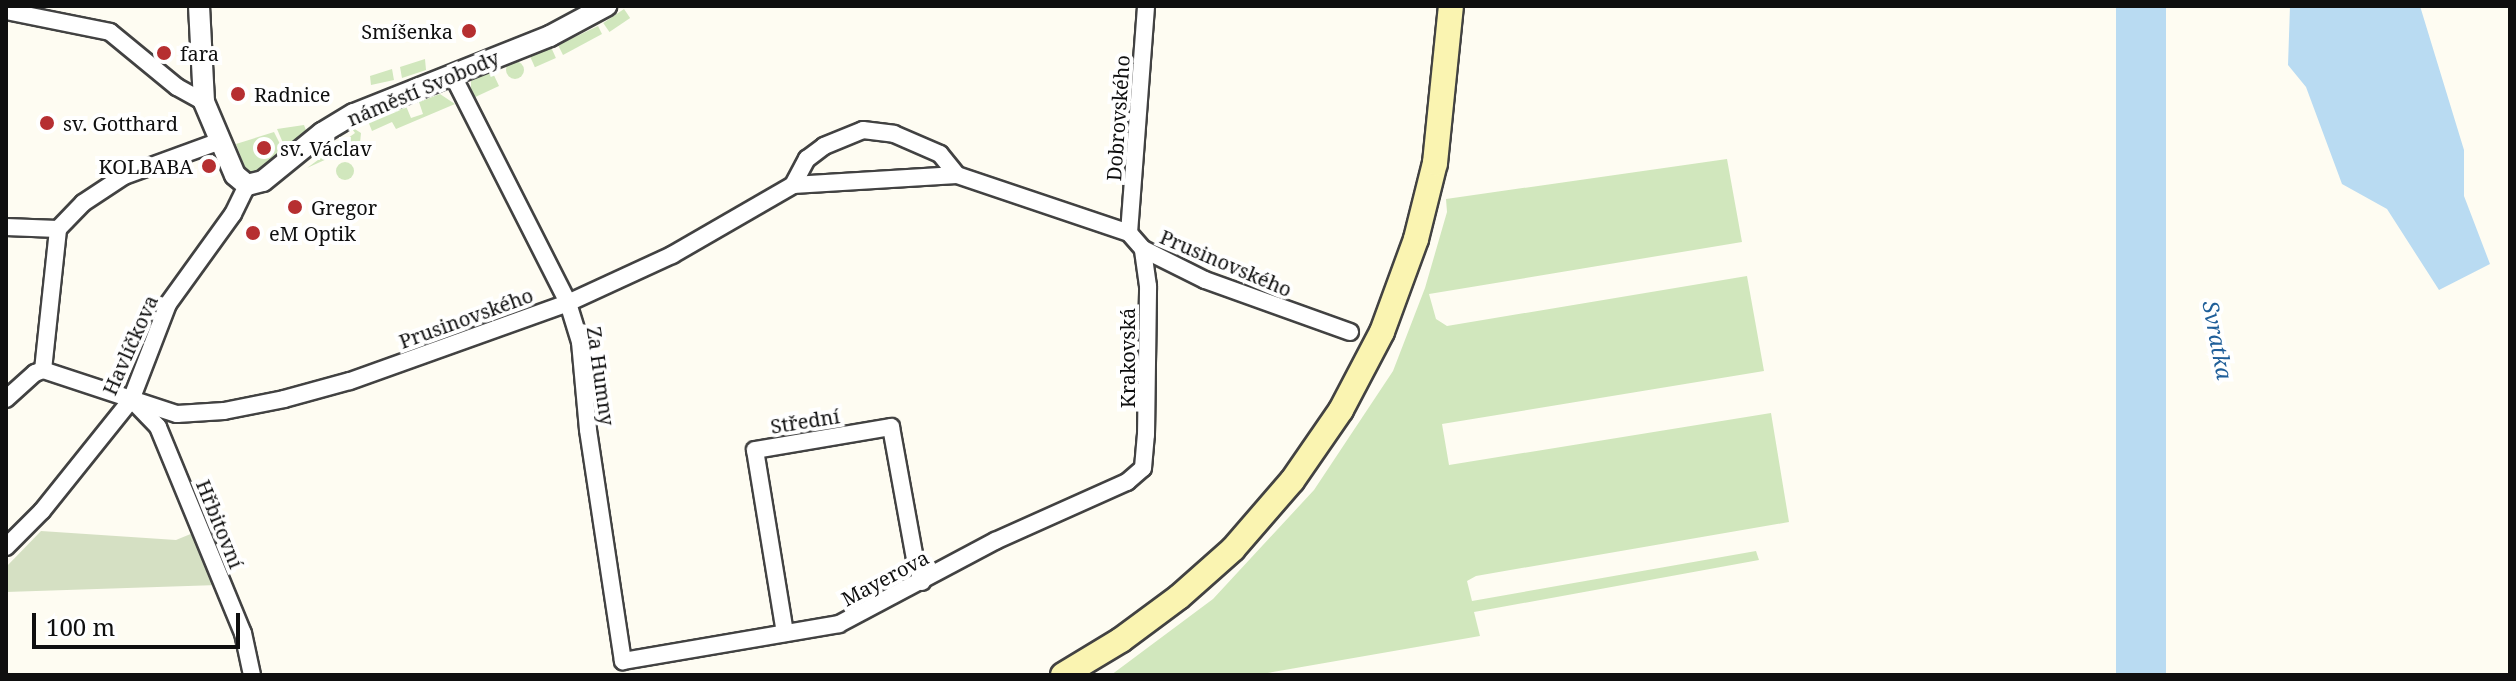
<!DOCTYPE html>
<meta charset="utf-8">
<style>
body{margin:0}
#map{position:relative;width:2516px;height:681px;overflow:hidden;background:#fefcf2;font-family:"Noto Serif",serif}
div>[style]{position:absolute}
.green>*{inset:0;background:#d1e7bd;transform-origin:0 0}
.round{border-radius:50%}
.cemetery>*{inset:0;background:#d5e0c3}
.water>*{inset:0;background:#b9dbf2;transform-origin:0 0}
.roads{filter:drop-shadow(2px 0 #424242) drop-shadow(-2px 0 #424242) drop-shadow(0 2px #424242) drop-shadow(0 -2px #424242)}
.minor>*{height:16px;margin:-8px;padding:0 8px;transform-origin:8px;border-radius:8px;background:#fff}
.tertiary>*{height:20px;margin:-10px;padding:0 10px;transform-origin:10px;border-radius:10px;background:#fff}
.secondary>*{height:24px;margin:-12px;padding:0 12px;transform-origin:12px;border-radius:12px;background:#faf4b1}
.dots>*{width:22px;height:22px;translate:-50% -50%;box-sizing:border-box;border:4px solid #fff;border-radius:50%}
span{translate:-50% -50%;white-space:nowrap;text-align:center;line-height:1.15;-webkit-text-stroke:8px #fff;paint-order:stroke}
.poi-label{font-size:20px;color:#0f0f0f}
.right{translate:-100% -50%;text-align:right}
.left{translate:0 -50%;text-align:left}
.street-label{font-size:20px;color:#0f0f0f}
.water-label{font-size:22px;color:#205f99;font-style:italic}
.frame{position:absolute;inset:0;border:8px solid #0f0f0f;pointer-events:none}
.scale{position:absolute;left:32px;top:613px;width:208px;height:36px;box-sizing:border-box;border:4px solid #0f0f0f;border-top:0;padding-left:10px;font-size:24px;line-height:28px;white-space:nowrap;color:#0f0f0f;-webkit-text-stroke:6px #fff;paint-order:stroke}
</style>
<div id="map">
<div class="green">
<i style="left:624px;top:9px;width:11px;height:25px;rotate:56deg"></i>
<i style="clip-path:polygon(598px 26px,602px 34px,563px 55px,558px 45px)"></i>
<i style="left:551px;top:47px;width:12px;height:23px;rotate:66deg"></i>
<i style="clip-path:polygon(425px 59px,426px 70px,402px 78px,400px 67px)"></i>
<i class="round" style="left:506px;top:61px;width:18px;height:18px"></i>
<i style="clip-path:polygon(392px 69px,394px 80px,371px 85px,370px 76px)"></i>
<i style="clip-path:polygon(492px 71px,499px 86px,471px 99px,471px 81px)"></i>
<i style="clip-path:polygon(440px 94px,455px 104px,396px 129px,392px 122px,372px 131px,368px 121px,406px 106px,411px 118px,423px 114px,419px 102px)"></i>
<i style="clip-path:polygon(304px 125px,307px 133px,286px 150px,277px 129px)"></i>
<i style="clip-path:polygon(350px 126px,361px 133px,360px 143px,348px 149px,343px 144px,338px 150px,340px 153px,307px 168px,355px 133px)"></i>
<i style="clip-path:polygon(274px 132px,284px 152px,261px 171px,247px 173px,236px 144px)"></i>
<i style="clip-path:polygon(1727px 159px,1742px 242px,1429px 294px,1436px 319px,1447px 326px,1747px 276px,1764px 371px,1442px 424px,1449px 465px,1771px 413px,1789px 522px,1476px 576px,1467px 581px,1472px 601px,1756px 551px,1759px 560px,1474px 612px,1480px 636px,1256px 675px,1111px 675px,1213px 599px,1314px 490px,1393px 371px,1425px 288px,1447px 212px,1446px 199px)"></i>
<i class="round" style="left:336px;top:162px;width:18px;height:18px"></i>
</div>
<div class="cemetery">
<i style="clip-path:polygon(41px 531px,176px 540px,193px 533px,218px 585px,6px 592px,6px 567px)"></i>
</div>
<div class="water">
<i style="left:2116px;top:6px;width:50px;height:682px"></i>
<i style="clip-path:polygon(2290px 6px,2420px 6px,2464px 150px,2464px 196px,2490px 264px,2439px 290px,2387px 209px,2342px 184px,2306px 87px,2288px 65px)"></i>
</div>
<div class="roads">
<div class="minor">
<i style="left:6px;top:11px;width:106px;rotate:11.4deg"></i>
<i style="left:110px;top:32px;width:87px;rotate:39.4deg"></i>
<i style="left:177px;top:87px;width:31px;rotate:29deg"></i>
<i style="left:452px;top:74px;width:257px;rotate:63.1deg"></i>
<i style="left:568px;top:303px;width:41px;rotate:72.9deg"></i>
<i style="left:580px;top:342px;width:88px;rotate:84.8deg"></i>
<i style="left:588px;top:430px;width:234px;rotate:81.4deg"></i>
<i style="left:623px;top:661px;width:219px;rotate:-9.7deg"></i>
<i style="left:839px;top:624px;width:177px;rotate:-28deg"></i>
<i style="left:995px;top:541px;width:145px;rotate:-24.1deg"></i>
<i style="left:1127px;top:482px;width:21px;rotate:-41deg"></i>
<i style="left:1143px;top:468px;width:33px;rotate:-85deg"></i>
<i style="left:1146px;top:435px;width:149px;rotate:-89.2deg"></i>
<i style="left:1148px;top:286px;width:37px;rotate:-98deg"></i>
<i style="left:793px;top:185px;width:30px;rotate:-62deg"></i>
<i style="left:807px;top:159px;width:21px;rotate:-37deg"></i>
<i style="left:824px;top:146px;width:42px;rotate:-22.3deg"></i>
<i style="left:863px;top:130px;width:31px;rotate:7deg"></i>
<i style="left:894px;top:134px;width:50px;rotate:23.5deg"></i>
<i style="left:940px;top:154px;width:27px;rotate:51deg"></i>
<i style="left:6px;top:227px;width:52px;rotate:2.2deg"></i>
<i style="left:1129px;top:233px;width:228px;rotate:-85.7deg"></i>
<i style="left:43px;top:370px;width:142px;rotate:-83.9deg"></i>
<i style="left:58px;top:229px;width:36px;rotate:-46deg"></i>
<i style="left:83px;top:203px;width:49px;rotate:-33.4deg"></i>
<i style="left:124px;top:176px;width:102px;rotate:-20deg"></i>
<i style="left:6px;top:399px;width:39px;rotate:-42deg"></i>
<i style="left:35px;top:373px;width:9px;rotate:-21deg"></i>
<i style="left:43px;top:370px;width:141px;rotate:18.2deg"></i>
<i style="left:177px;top:414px;width:47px;rotate:-3.7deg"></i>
<i style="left:224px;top:411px;width:61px;rotate:-11.3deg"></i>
<i style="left:284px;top:399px;width:68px;rotate:-15.3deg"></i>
<i style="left:350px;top:381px;width:232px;rotate:-19.7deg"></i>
<i style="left:568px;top:303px;width:115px;rotate:-24.8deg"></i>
<i style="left:672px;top:255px;width:140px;rotate:-30deg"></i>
<i style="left:793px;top:185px;width:164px;rotate:-3.5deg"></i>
<i style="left:957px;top:175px;width:182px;rotate:18.6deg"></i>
<i style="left:1129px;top:233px;width:21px;rotate:49deg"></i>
<i style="left:1143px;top:249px;width:69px;rotate:26.6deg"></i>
<i style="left:1205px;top:280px;width:154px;rotate:19.7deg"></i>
<i style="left:135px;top:403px;width:33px;rotate:46deg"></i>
<i style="left:158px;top:427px;width:223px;rotate:67.6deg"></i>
<i style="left:243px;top:633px;width:43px;rotate:77.9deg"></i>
<i style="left:6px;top:547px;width:51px;rotate:-45deg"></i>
<i style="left:42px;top:511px;width:142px;rotate:-51.3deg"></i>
<i style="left:131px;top:400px;width:103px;rotate:-68.9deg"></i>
<i style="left:168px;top:304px;width:111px;rotate:-54.2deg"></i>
<i style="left:233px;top:214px;width:32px;rotate:-64deg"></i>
<i style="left:785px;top:633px;width:185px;rotate:-99.3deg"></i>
<i style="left:755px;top:450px;width:138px;rotate:-9.6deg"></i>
<i style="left:891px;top:427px;width:134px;rotate:79.7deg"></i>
<i style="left:915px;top:559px;width:24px;rotate:73deg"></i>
</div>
<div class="tertiary">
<i style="left:199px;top:6px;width:96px;rotate:87deg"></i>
<i style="left:204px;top:102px;width:79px;rotate:67deg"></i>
<i style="left:235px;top:175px;width:16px;rotate:40deg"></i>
<i style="left:247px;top:185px;width:16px;rotate:-14deg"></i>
<i style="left:263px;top:181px;width:76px;rotate:-39.1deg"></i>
<i style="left:322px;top:133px;width:37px;rotate:-31deg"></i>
<i style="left:354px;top:114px;width:211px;rotate:-21.7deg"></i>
<i style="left:550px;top:36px;width:64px;rotate:-28.2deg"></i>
</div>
<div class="secondary">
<i style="left:1063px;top:675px;width:68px;rotate:-31.1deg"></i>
<i style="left:1121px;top:640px;width:72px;rotate:-36.6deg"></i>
<i style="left:1179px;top:597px;width:72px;rotate:-41.6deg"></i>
<i style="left:1233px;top:549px;width:90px;rotate:-49.1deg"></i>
<i style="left:1292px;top:481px;width:86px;rotate:-55.4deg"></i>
<i style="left:1341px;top:410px;width:88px;rotate:-62.3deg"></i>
<i style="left:1382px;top:332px;width:99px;rotate:-69.9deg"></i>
<i style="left:1416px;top:239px;width:78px;rotate:-76deg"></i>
<i style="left:1435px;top:163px;width:158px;rotate:-84.2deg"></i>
</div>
</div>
<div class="dots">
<i style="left:469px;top:31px;background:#b62f31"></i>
<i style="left:164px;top:53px;background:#b62f31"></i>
<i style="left:238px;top:94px;background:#b62f31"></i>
<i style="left:47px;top:123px;background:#b62f31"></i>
<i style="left:264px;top:148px;background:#b62f31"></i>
<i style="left:209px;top:166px;background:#b62f31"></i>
<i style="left:295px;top:207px;background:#b62f31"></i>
<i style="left:253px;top:233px;background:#b62f31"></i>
</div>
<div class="poi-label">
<span class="right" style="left:453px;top:31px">Smíšenka</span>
<span class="left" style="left:180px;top:53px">fara</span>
<span class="left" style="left:254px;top:94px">Radnice</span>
<span class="left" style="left:63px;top:123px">sv. Gotthard</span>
<span class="left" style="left:280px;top:148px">sv. Václav</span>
<span class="right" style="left:193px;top:166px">KOLBABA</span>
<span class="left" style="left:311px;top:207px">Gregor</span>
<span class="left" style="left:269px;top:233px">eM Optik</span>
</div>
<div class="street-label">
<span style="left:423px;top:88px;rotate:-23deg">náměstí Svobody</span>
<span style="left:1118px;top:118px;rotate:-86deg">Dobrovského</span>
<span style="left:1226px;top:263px;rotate:23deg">Prusinovského</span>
<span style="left:466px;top:318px;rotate:-20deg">Prusinovského</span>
<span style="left:130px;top:345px;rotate:-66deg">Havlíčkova</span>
<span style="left:1127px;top:358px;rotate:-90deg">Krakovská</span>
<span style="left:601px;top:376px;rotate:82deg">Za Humny</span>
<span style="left:805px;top:421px;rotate:-9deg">Střední</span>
<span style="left:220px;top:524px;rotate:68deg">Hřbitovní</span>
<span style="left:885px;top:578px;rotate:-28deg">Mayerova</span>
</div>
<div class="water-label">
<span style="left:2218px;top:340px;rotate:79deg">Svratka</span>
</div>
<div class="frame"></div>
<div class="scale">100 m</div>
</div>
